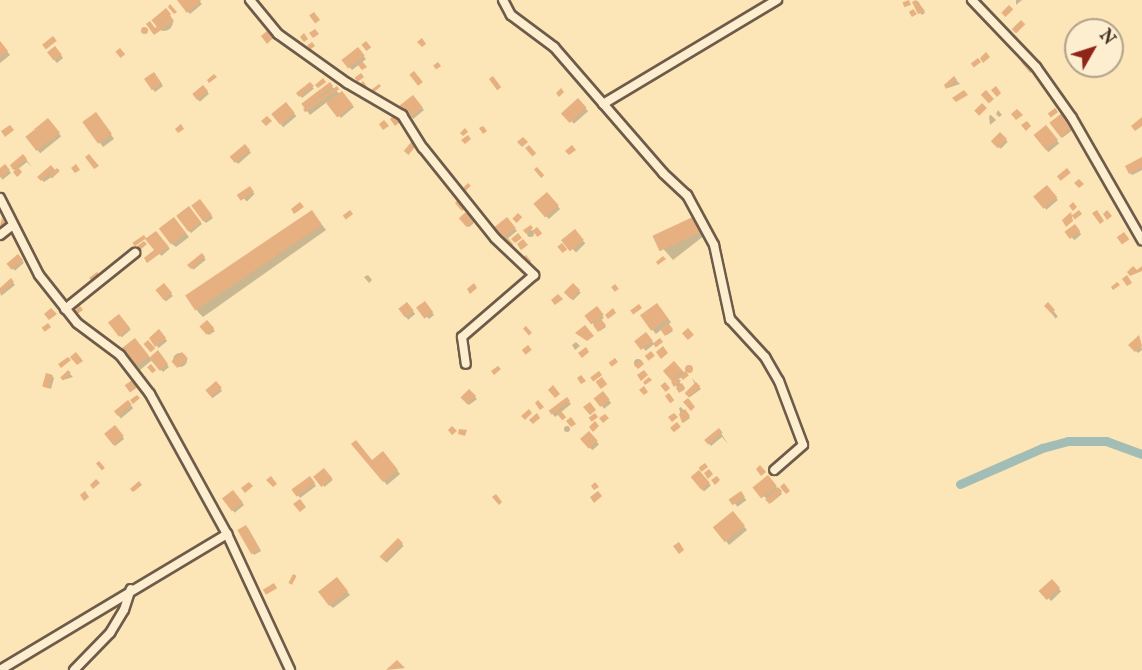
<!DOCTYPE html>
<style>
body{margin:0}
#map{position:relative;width:1142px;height:670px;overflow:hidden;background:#fce5b6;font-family:"IM FELL English",serif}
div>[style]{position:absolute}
.shadow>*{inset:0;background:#0003;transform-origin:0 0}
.round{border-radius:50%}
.canal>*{height:9px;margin:-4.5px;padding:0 4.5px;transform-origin:4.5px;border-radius:4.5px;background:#a1bdb6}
.building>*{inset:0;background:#e7b081;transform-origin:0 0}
.roads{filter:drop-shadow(2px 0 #6e5b49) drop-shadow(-2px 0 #6e5b49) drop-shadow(0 2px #6e5b49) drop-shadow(0 -2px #6e5b49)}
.street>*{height:8px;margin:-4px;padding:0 4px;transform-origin:4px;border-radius:4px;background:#fdeed0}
span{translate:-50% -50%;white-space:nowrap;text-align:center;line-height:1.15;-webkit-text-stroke:5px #fdeed0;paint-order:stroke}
.north{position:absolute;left:1064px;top:18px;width:60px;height:60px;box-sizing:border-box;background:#fdeed0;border:2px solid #b1a18c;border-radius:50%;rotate:51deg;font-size:16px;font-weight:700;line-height:24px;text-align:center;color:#3f2d25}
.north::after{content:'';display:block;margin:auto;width:21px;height:27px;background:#8f2418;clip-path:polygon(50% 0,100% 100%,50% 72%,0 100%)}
</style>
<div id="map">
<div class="shadow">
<i style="clip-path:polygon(198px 0,202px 4px,190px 14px,179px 1px)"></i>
<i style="clip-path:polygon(1016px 0,1022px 0,1016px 5px)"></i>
<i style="left:918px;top:1px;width:14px;height:4px;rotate:60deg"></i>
<i class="round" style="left:155px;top:13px;width:18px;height:18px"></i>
<i style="clip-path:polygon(0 42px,10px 55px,0 63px)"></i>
<i style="clip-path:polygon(358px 49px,366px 59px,361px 63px,366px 68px,360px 64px,352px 70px,344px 61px)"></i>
<i style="clip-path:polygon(57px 50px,63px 58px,57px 63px,55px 61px)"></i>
<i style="clip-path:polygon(156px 76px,163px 86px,155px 92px,146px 80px)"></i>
<i style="clip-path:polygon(954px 78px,960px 84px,948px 88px,946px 85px)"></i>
<i style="left:310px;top:84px;width:6px;height:15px;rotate:51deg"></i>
<i style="clip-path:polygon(329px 84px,354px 107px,341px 118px,327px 102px,310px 115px,303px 105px)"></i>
<i style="left:203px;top:87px;width:9px;height:12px;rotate:49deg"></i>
<i style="left:413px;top:97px;width:17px;height:14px;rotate:50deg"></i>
<i style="left:578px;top:100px;width:15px;height:19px;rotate:48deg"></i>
<i style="left:286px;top:104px;width:16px;height:17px;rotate:50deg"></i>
<i style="clip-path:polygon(998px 110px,1002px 115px,999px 117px,996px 114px)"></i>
<i style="clip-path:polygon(991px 115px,996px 120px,990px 125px,989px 116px)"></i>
<i style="clip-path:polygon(99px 117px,114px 139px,103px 147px,84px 122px)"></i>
<i style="clip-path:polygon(1064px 117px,1074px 129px,1062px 138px,1051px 123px)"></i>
<i style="left:48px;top:120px;width:21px;height:27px;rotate:51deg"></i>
<i style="left:1046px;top:127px;width:21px;height:14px;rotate:51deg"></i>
<i style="left:1000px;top:134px;width:11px;height:10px;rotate:45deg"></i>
<i style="left:245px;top:146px;width:9px;height:17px;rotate:49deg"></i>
<i style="clip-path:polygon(25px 158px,32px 167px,27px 162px,18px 169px,21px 173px,18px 176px,12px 165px)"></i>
<i style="clip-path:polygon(1142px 159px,1142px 170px,1132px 175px,1130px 173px)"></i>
<i style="clip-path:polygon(5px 166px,11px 173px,2px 180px,0 170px)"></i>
<i style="clip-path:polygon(51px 167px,59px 172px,44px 182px,39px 177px)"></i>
<i style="left:1047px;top:187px;width:17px;height:15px;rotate:50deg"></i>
<i style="left:249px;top:188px;width:8px;height:11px;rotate:45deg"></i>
<i style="left:547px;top:194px;width:20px;height:15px;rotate:49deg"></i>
<i style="clip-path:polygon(202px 203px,213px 218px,206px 223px,204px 221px)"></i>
<i style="clip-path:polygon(191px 210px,202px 224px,191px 233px,189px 231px)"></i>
<i style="left:467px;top:213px;width:12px;height:8px;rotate:48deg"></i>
<i style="clip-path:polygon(316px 217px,326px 230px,203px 317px,199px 313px,189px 299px)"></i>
<i style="clip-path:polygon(507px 219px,517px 231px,507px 239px,513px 245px,510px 248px,503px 238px)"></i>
<i style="clip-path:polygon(177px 222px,189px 237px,176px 247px,172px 244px)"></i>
<i style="clip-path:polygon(698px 222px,705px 235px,673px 260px,660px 245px)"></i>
<i style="left:1074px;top:226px;width:11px;height:9px;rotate:49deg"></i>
<i class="round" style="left:526.5px;top:229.5px;width:7px;height:7px"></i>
<i style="left:574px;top:232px;width:16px;height:13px;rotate:45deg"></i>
<i style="left:156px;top:233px;width:21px;height:11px;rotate:49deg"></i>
<i style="left:202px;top:255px;width:6px;height:16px;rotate:51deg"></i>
<i style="left:18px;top:256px;width:9px;height:12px;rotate:49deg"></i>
<i style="clip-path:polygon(368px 275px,372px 280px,369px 283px,364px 277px)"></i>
<i style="clip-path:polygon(11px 280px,15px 285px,1px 296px,0 289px)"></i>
<i style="left:164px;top:285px;width:14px;height:9px;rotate:51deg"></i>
<i style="left:573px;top:285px;width:11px;height:11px;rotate:45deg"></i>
<i style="clip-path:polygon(425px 303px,434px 315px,429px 319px,419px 308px)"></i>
<i style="left:407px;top:304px;width:13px;height:9px;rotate:51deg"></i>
<i style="left:1048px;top:304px;width:16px;height:3px;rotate:52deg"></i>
<i style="clip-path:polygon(596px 308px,604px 318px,601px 320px,606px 327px,600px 331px,586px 316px)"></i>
<i style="clip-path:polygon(660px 309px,671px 322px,668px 325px,673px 331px,667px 335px,662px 329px,656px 334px,642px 317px)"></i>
<i style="left:119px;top:316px;width:18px;height:12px;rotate:49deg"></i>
<i style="clip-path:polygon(207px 322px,215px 331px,209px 335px,201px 326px)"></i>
<i style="left:159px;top:331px;width:13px;height:11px;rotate:51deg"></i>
<i style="left:646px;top:334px;width:13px;height:11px;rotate:51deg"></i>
<i style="clip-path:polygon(1139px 337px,1142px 350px,1138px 353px,1130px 345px)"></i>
<i style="clip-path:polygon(576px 342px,580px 346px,575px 350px,572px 345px)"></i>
<i style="clip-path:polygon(138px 343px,150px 358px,157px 352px,169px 367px,163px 372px,152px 360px,140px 370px,137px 366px)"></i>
<i class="round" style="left:173px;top:353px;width:14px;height:14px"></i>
<i class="round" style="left:634px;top:359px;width:8px;height:8px"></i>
<i style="clip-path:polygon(674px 363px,688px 376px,677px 379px,685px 389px,681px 392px,664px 371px)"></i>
<i style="clip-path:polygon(68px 372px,73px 377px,63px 380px,61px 377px)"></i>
<i style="clip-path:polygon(52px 376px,54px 378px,51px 389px,44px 385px)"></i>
<i style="clip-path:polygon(692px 378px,701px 389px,690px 397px,686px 392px,695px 385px)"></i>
<i style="left:216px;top:383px;width:10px;height:12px;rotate:53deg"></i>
<i style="clip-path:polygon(469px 391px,477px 399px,469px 405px,462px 397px)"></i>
<i style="left:603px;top:393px;width:13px;height:9px;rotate:51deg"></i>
<i style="clip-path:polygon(567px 399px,571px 404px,560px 413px,565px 419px,559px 414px,555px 417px,551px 412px)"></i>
<i style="left:128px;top:402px;width:8px;height:16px;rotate:50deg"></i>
<i style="clip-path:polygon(681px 407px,690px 418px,683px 423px,679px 408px)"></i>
<i class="round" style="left:564px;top:426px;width:6px;height:6px"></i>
<i style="clip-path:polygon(117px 428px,124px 439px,115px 446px,113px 444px)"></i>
<i style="clip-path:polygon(719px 430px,728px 444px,722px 437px,711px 446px,706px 440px)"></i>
<i style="left:589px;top:433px;width:15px;height:9px;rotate:48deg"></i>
<i style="clip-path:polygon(353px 444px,372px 462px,386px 456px,400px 474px,387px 485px)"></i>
<i style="left:324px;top:470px;width:13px;height:11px;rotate:48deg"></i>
<i style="left:699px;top:472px;width:18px;height:9px;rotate:49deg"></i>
<i style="clip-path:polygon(768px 477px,782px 494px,771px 503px,755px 488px)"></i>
<i style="left:310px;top:478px;width:10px;height:20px;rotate:53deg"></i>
<i style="left:233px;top:492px;width:17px;height:12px;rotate:50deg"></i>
<i style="left:741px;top:493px;width:9px;height:11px;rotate:54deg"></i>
<i style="clip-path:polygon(736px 517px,747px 530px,729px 545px,726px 541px)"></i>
<i style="clip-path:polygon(248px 528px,261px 551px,254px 555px,239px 530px)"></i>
<i style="left:398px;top:540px;width:8px;height:24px;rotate:45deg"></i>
<i style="left:1052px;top:582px;width:13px;height:14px;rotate:45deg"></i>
<i style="clip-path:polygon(340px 583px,350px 595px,333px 608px,330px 605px)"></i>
</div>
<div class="canal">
<i style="left:960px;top:484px;width:90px;rotate:-23.7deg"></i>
<i style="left:1042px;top:448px;width:27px;rotate:-15deg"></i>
<i style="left:1068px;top:441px;width:38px"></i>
<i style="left:1106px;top:441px;width:38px;rotate:20deg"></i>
</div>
<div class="building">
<i style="clip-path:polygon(177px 0,200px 0,201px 1px,187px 13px)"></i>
<i style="left:909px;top:0;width:5px;height:7px;rotate:68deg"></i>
<i style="clip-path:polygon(916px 0,925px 11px,918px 14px,912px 2px)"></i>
<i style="clip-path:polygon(170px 4px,177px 12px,174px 14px,168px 7px)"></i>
<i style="left:1009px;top:5px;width:6px;height:11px;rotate:45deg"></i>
<i style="left:166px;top:8px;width:8px;height:19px;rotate:50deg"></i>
<i style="clip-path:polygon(913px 9px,917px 14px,912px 17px,909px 12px)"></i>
<i style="left:314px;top:12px;width:10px;height:6px;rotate:53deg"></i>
<i style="clip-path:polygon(170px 16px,174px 21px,154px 35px,146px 24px,150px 21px,155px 28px)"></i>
<i style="left:1021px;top:20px;width:6px;height:13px;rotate:45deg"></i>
<i class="round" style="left:140.5px;top:26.5px;width:7px;height:7px"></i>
<i style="clip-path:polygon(315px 29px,319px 34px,313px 38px,309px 33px)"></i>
<i style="clip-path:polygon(267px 31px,273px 38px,267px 44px,261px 36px)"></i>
<i style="clip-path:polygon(304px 33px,308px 39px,304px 42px,300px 37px)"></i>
<i style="left:53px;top:36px;width:6px;height:14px;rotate:51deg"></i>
<i style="clip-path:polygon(422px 38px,426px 44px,422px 47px,417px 42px)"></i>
<i style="clip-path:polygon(0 41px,8px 51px,0 57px)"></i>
<i style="left:366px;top:41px;width:8px;height:6px;rotate:50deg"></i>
<i style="left:312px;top:42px;width:5px;height:6px;rotate:53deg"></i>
<i style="left:55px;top:46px;width:11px;height:10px;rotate:52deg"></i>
<i style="left:358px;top:47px;width:11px;height:21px;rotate:52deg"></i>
<i style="left:120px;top:48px;width:8px;height:6px;rotate:50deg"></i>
<i style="clip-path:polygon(1028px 49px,1037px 59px,1033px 62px,1025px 51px)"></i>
<i style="clip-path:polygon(986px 52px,990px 57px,983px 63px,980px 58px)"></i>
<i style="left:978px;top:58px;width:5px;height:9px;rotate:53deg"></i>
<i style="clip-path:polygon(1025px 59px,1034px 69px,1030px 73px,1021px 62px)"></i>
<i style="clip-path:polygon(362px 61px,367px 67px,362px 70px,358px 65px)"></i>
<i style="left:438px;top:62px;width:5px;height:6px;rotate:53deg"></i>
<i style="left:414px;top:71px;width:14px;height:6px;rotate:51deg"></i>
<i style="left:154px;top:72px;width:14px;height:12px;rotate:56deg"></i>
<i style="left:361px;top:73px;width:5px;height:8px;rotate:53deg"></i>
<i style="clip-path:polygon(214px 74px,217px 77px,209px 83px,207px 80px)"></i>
<i style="left:493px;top:76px;width:14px;height:5px;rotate:54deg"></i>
<i style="clip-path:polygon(954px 76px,957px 80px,946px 89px,944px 85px)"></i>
<i style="clip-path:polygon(323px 78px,326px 82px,318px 88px,315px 85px)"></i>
<i style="clip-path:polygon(363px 81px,368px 88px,365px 90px,360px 84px)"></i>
<i style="clip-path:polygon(310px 82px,314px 86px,299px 97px,296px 93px)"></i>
<i style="left:330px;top:82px;width:5px;height:36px;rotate:53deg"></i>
<i style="clip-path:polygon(379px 84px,381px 86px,372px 94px,370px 91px)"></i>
<i style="left:203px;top:85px;width:8px;height:14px;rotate:50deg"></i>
<i style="left:337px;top:86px;width:4px;height:41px;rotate:56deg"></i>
<i style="clip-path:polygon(996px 86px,1001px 93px,997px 97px,991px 90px)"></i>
<i style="clip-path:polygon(561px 88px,564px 92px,559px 97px,556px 93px)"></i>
<i style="clip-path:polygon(964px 90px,968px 95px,956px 102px,952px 98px)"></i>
<i style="left:986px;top:90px;width:12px;height:7px;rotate:48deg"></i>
<i style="left:342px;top:91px;width:18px;height:20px;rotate:52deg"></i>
<i style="left:413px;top:95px;width:16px;height:17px;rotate:52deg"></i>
<i style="left:578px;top:98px;width:13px;height:23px;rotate:48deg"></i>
<i style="left:286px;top:102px;width:14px;height:19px;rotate:51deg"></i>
<i style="left:982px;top:103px;width:7px;height:11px;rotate:45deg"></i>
<i style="left:1055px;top:108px;width:5px;height:9px;rotate:53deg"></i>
<i style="clip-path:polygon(1017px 109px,1023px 115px,1016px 120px,1011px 114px)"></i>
<i style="left:96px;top:112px;width:27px;height:17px;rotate:54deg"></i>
<i style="left:1062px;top:113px;width:18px;height:16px;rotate:52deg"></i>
<i style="clip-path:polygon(394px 115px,400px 122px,395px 126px,390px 119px)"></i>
<i style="clip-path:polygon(267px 116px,272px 121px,266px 126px,261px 121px)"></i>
<i style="clip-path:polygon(1142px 117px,1142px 126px,1135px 131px,1131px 126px)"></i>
<i style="left:48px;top:118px;width:19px;height:18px;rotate:51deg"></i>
<i style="clip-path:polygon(384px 120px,389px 126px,383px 130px,379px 124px)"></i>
<i style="clip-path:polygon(1027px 121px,1031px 126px,1026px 131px,1021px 125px)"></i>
<i style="clip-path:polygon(181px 124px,184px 129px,178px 133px,175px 129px)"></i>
<i style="clip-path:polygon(10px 125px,14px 130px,5px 137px,1px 131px)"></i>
<i style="left:1046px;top:125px;width:19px;height:16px;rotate:51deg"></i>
<i style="clip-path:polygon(483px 126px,487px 131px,483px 134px,479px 128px)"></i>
<i style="clip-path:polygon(465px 128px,468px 132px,463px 136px,460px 133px)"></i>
<i style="left:34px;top:130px;width:18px;height:11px;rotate:52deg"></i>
<i style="left:1000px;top:132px;width:10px;height:13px;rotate:45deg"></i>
<i style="clip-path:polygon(468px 135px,471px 139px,465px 144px,461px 140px)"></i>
<i style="clip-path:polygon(523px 137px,528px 142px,522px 147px,517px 142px)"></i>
<i style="left:412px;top:141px;width:6px;height:13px;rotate:39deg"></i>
<i style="left:245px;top:144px;width:8px;height:20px;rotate:50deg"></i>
<i style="left:529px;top:145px;width:11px;height:5px;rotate:49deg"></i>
<i style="clip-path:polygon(572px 145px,576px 150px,569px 155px,565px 151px)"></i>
<i style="clip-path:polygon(23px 154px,27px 159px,13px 170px,10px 165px)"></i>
<i style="clip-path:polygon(89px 154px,99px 166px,94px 169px,85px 157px)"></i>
<i style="clip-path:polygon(1142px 157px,1142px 167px,1129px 174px,1125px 166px)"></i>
<i style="clip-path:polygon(5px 164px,10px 170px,0 178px,0 168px)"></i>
<i style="clip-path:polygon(76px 164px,80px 170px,75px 173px,71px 168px)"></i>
<i style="clip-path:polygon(51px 165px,54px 169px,41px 181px,37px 177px)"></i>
<i style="clip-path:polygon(18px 167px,22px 172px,17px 177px,13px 172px)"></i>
<i style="left:537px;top:167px;width:11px;height:4px;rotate:49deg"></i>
<i style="left:57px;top:168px;width:4px;height:11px;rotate:45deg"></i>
<i style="left:1067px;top:168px;width:6px;height:13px;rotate:51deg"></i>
<i style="clip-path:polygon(1079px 179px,1084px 184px,1079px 188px,1074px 183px)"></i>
<i style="left:468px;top:183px;width:4px;height:11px;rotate:45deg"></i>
<i style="left:1047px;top:185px;width:16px;height:18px;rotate:50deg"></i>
<i style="left:250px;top:186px;width:7px;height:16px;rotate:56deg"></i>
<i style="left:547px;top:192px;width:18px;height:18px;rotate:49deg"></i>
<i style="left:200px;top:199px;width:20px;height:11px;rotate:53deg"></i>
<i style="clip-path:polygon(459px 199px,466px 208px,462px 211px,455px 203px)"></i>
<i style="clip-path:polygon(300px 202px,304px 207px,294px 214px,291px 209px)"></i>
<i style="clip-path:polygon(1073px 202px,1077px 207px,1073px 211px,1069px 206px)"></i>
<i style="left:189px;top:206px;width:20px;height:16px;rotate:53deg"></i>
<i style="left:312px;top:210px;width:18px;height:153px;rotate:56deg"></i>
<i style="left:350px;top:210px;width:5px;height:9px;rotate:53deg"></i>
<i style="left:1079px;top:210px;width:5px;height:9px;rotate:53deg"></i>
<i style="clip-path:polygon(1097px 210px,1104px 221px,1100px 224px,1092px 213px)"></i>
<i style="clip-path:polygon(1107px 210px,1112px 216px,1107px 220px,1103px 214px)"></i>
<i style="left:467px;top:211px;width:12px;height:11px;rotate:48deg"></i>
<i style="clip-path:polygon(1071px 212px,1073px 221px,1066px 227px,1062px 220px)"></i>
<i style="left:518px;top:213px;width:6px;height:8px;rotate:45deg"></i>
<i style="left:695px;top:216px;width:17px;height:47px;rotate:65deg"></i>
<i style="left:174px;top:217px;width:20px;height:19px;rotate:53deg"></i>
<i style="left:507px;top:217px;width:14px;height:18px;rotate:51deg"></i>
<i style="clip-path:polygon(2px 218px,8px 227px,3px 230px,0 225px)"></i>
<i style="left:1075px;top:224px;width:9px;height:13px;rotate:54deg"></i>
<i style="clip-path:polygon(531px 225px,533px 228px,526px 234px,523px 230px)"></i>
<i style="left:537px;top:227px;width:8px;height:6px;rotate:50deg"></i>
<i style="left:575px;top:229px;width:14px;height:18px;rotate:51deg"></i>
<i style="clip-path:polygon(156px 231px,169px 247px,147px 263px,144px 258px,154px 250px,145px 239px)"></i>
<i style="left:1124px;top:232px;width:9px;height:9px;rotate:54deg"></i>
<i style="clip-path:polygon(518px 233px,522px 238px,515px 243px,511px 239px)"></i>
<i style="left:144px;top:235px;width:4px;height:14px;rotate:56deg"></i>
<i style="left:508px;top:238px;width:8px;height:6px;rotate:50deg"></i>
<i style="clip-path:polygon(523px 239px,528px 245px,521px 250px,517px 244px)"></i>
<i style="clip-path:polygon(144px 241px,147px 244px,139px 251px,136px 247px)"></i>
<i style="left:562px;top:243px;width:8px;height:6px;rotate:50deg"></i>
<i style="clip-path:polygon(202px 253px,205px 257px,191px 269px,187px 265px)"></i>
<i style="left:18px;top:254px;width:8px;height:15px;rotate:50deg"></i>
<i style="left:526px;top:255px;width:8px;height:8px;rotate:50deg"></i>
<i style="clip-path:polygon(663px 256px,666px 259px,658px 265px,656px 262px)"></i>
<i style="clip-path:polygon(1133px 266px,1137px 270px,1142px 266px,1142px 271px,1130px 276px,1127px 272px)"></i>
<i style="clip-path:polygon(97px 272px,101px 276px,93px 282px,89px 278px)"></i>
<i style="clip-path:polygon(1127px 275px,1132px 283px,1127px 286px,1122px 279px)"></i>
<i style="clip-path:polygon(11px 278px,14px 282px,0 294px,0 288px)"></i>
<i style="clip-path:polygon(1117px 282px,1120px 285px,1113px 290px,1111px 287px)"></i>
<i style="left:164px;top:283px;width:13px;height:11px;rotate:51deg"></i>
<i style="clip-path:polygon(474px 283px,477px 288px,470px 294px,467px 289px)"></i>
<i style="left:573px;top:283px;width:10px;height:13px;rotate:45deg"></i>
<i style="left:615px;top:284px;width:6px;height:5px;rotate:51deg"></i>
<i style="clip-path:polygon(558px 294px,563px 299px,555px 305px,551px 300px)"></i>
<i style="left:425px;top:301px;width:14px;height:11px;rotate:54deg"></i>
<i style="left:407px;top:302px;width:11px;height:11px;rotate:52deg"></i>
<i style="clip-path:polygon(1048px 302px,1055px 310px,1051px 313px,1044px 306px)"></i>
<i style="left:657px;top:303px;width:19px;height:21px;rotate:54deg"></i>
<i style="left:639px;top:304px;width:5px;height:11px;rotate:53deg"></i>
<i style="clip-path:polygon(80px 306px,83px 310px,76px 315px,73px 312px)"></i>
<i style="left:597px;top:306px;width:11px;height:16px;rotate:52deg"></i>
<i style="clip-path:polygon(51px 308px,57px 314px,49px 320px,44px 314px)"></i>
<i style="clip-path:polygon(613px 308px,616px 313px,608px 319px,605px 315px)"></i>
<i style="left:119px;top:314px;width:18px;height:14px;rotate:52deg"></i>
<i style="clip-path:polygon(601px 319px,606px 325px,598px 332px,593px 325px)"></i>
<i style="left:207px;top:320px;width:11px;height:10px;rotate:49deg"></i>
<i style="left:48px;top:323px;width:5px;height:8px;rotate:53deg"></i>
<i style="clip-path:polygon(668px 323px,673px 329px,665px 336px,660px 329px)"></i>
<i style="clip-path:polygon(585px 325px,594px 336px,587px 341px,575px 333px)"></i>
<i style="left:526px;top:326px;width:9px;height:4px;rotate:49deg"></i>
<i style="left:688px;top:328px;width:9px;height:8px;rotate:49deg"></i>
<i style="clip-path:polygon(159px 329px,166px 338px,155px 347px,149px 338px)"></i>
<i style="left:646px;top:332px;width:11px;height:15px;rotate:52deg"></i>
<i style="clip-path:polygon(1139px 335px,1142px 346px,1135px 352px,1128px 345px)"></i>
<i style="left:135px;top:338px;width:23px;height:18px;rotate:52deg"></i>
<i style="left:660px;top:338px;width:5px;height:9px;rotate:53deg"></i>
<i style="left:148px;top:340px;width:11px;height:6px;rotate:49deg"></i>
<i style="left:528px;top:345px;width:6px;height:8px;rotate:51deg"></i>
<i style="clip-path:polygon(663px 346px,668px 353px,661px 359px,656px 352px)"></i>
<i style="clip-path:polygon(586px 347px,589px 352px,582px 358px,578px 353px)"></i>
<i style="clip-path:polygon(158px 350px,168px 364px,160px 371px,149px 358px)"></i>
<i style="left:651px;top:351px;width:6px;height:8px;rotate:51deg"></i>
<i style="clip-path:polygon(76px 352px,83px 361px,77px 365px,70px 357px)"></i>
<i style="left:182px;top:352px;width:9px;height:14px;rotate:49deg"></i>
<i style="clip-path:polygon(68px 357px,71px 360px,61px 368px,58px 364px)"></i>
<i style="left:615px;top:358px;width:5px;height:8px;rotate:53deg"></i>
<i style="clip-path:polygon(641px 360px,644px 364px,638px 369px,634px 365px)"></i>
<i style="left:674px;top:361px;width:13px;height:15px;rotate:48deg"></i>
<i style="left:151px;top:364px;width:8px;height:5px;rotate:50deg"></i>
<i class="round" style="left:685px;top:365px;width:8px;height:8px"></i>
<i style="clip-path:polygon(498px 366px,501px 369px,494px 375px,491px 371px)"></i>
<i style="left:68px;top:370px;width:4px;height:11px;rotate:45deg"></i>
<i style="clip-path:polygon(644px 370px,648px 375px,641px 381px,637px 375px)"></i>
<i style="left:599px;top:371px;width:5px;height:11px;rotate:53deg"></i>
<i style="clip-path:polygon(685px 371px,689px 375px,683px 380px,680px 376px)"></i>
<i style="left:46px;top:373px;width:7px;height:14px;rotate:16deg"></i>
<i style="clip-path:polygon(581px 375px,586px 381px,581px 384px,577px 378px)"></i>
<i style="left:602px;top:377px;width:9px;height:8px;rotate:54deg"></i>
<i style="clip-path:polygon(649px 377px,652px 380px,645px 385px,643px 382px)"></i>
<i style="clip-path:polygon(677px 377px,681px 381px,674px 387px,671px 382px)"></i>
<i style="left:132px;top:380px;width:9px;height:9px;rotate:54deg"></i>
<i style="left:216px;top:381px;width:9px;height:14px;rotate:49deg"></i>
<i style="left:665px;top:382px;width:8px;height:6px;rotate:50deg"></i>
<i style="left:696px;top:382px;width:6px;height:16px;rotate:45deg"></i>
<i style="clip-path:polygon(682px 383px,685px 388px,679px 393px,676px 388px)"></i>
<i style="clip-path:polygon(553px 385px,560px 394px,555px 398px,548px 390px)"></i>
<i style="clip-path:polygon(644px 386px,648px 392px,644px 395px,639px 390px)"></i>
<i style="left:469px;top:389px;width:10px;height:12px;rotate:45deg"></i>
<i style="left:603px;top:391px;width:11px;height:12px;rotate:52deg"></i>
<i style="left:669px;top:393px;width:9px;height:5px;rotate:54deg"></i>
<i style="clip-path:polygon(137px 395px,140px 398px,133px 404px,130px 400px)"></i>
<i style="left:567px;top:397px;width:5px;height:23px;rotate:53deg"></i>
<i style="clip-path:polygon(688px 398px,695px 407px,691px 411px,683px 402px)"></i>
<i style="left:128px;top:400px;width:6px;height:18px;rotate:51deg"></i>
<i style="clip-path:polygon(538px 400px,544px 407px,540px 410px,535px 403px)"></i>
<i style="clip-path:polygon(590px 402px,596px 410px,590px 415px,583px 407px)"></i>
<i style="clip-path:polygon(529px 409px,532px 413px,525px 420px,521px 416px)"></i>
<i style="clip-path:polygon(685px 409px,690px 416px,682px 423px,679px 414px)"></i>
<i style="left:561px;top:411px;width:8px;height:5px;rotate:50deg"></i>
<i style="clip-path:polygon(537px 413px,540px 418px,533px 424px,529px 420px)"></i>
<i style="left:595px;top:413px;width:5px;height:8px;rotate:53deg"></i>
<i style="clip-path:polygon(674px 413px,678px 417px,672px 422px,668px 417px)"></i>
<i style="clip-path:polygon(605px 414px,609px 418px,603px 423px,599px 418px)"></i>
<i style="clip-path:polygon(571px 417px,576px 424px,571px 427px,566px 421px)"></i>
<i style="clip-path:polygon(595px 421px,599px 426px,593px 432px,589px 427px)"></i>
<i style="left:677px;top:422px;width:6px;height:9px;rotate:51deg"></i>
<i style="left:115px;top:425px;width:14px;height:14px;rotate:51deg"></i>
<i style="clip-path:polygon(452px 426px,457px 431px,452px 435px,448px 430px)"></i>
<i style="left:719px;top:428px;width:6px;height:19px;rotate:51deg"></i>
<i style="clip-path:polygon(459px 429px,467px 430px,465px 436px,458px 434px)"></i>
<i style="left:589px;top:431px;width:13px;height:12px;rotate:48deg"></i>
<i style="clip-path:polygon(356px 440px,372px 460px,383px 451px,398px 470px,383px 482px,351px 444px)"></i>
<i style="left:99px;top:461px;width:9px;height:4px;rotate:49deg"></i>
<i style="left:705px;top:463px;width:5px;height:8px;rotate:53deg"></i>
<i style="clip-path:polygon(760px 465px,766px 472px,761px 476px,756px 469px)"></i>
<i style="left:324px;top:468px;width:13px;height:14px;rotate:51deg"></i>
<i style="clip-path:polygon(709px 469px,713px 474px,708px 479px,704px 473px)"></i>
<i style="left:699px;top:470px;width:17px;height:11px;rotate:50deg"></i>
<i style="left:768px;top:475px;width:14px;height:20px;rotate:51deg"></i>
<i style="clip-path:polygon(271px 476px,277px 484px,273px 487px,266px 480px)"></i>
<i style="left:310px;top:476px;width:9px;height:23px;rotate:54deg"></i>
<i style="clip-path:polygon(717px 476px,720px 480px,715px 485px,711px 480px)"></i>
<i style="clip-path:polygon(96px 479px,100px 483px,93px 489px,90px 485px)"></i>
<i style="clip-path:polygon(139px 481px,142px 485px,133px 492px,130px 489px)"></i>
<i style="clip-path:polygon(249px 482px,253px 486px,245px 493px,241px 488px)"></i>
<i style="clip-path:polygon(595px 482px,599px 487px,594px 490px,591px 486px)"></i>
<i style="clip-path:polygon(784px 483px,790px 491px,786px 494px,780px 487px)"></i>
<i style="left:778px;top:487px;width:6px;height:18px;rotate:45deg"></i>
<i style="left:233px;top:490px;width:16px;height:14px;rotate:52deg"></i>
<i style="clip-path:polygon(85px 491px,89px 497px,84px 501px,80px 495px)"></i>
<i style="clip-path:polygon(598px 491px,602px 496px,594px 503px,590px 497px)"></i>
<i style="left:741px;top:491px;width:7px;height:15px;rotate:56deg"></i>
<i style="clip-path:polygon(496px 494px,502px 502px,499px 505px,492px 497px)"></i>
<i style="clip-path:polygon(300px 499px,306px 507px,300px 512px,293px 504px)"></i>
<i style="left:733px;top:511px;width:19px;height:26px;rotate:51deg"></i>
<i style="left:246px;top:525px;width:28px;height:10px;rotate:60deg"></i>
<i style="left:398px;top:538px;width:7px;height:26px;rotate:45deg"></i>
<i style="clip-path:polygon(679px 542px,684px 550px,679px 554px,673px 546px)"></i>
<i style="left:293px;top:574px;width:4px;height:10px;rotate:27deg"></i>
<i style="left:337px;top:577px;width:18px;height:24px;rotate:52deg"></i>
<i style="left:1052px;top:579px;width:12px;height:18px;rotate:48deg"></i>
<i style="left:274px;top:583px;width:6px;height:13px;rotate:59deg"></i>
<i style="clip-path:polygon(397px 660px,405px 668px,386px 670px)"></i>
</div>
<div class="roads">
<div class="street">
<i style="left:250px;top:0;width:44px;rotate:50.5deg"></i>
<i style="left:278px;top:34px;width:85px;rotate:35.4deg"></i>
<i style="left:347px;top:83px;width:64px;rotate:30.2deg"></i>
<i style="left:402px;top:115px;width:39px;rotate:58deg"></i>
<i style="left:423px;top:148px;width:115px;rotate:51.3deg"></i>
<i style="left:495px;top:238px;width:54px;rotate:43.5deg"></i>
<i style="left:534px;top:275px;width:95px;rotate:139.3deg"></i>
<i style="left:462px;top:337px;width:27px;rotate:82deg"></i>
<i style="left:503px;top:0;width:17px;rotate:62deg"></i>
<i style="left:511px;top:15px;width:54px;rotate:36.7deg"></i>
<i style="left:554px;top:47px;width:167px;rotate:49.1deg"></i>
<i style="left:663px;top:173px;width:33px;rotate:43deg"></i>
<i style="left:687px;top:195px;width:57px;rotate:61.6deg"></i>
<i style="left:714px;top:245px;width:76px;rotate:77.8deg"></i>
<i style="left:730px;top:319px;width:52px;rotate:47.4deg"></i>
<i style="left:765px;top:357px;width:28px;rotate:60deg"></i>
<i style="left:779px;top:381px;width:68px;rotate:69.4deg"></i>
<i style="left:803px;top:445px;width:38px;rotate:139deg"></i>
<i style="left:972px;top:0;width:93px;rotate:46.3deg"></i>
<i style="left:1036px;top:67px;width:62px;rotate:54.8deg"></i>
<i style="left:1072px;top:118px;width:141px;rotate:60.2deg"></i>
<i style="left:603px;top:104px;width:203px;rotate:-30.9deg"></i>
<i style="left:0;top:198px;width:86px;rotate:63.1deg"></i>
<i style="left:39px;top:275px;width:61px;rotate:51.6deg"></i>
<i style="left:77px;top:323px;width:54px;rotate:36.7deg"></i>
<i style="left:120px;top:355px;width:49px;rotate:52.4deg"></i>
<i style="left:150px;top:394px;width:160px;rotate:61.2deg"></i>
<i style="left:227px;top:534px;width:150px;rotate:65.1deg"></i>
<i style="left:0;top:235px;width:16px;rotate:-38deg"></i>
<i style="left:65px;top:309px;width:90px;rotate:-38.7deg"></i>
<i style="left:0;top:670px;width:265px;rotate:-30.9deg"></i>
<i style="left:74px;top:670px;width:52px;rotate:-45.8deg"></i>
<i style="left:110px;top:633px;width:27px;rotate:-59deg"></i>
<i style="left:124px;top:610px;width:22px;rotate:-72deg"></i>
</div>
</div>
<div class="north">N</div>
</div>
